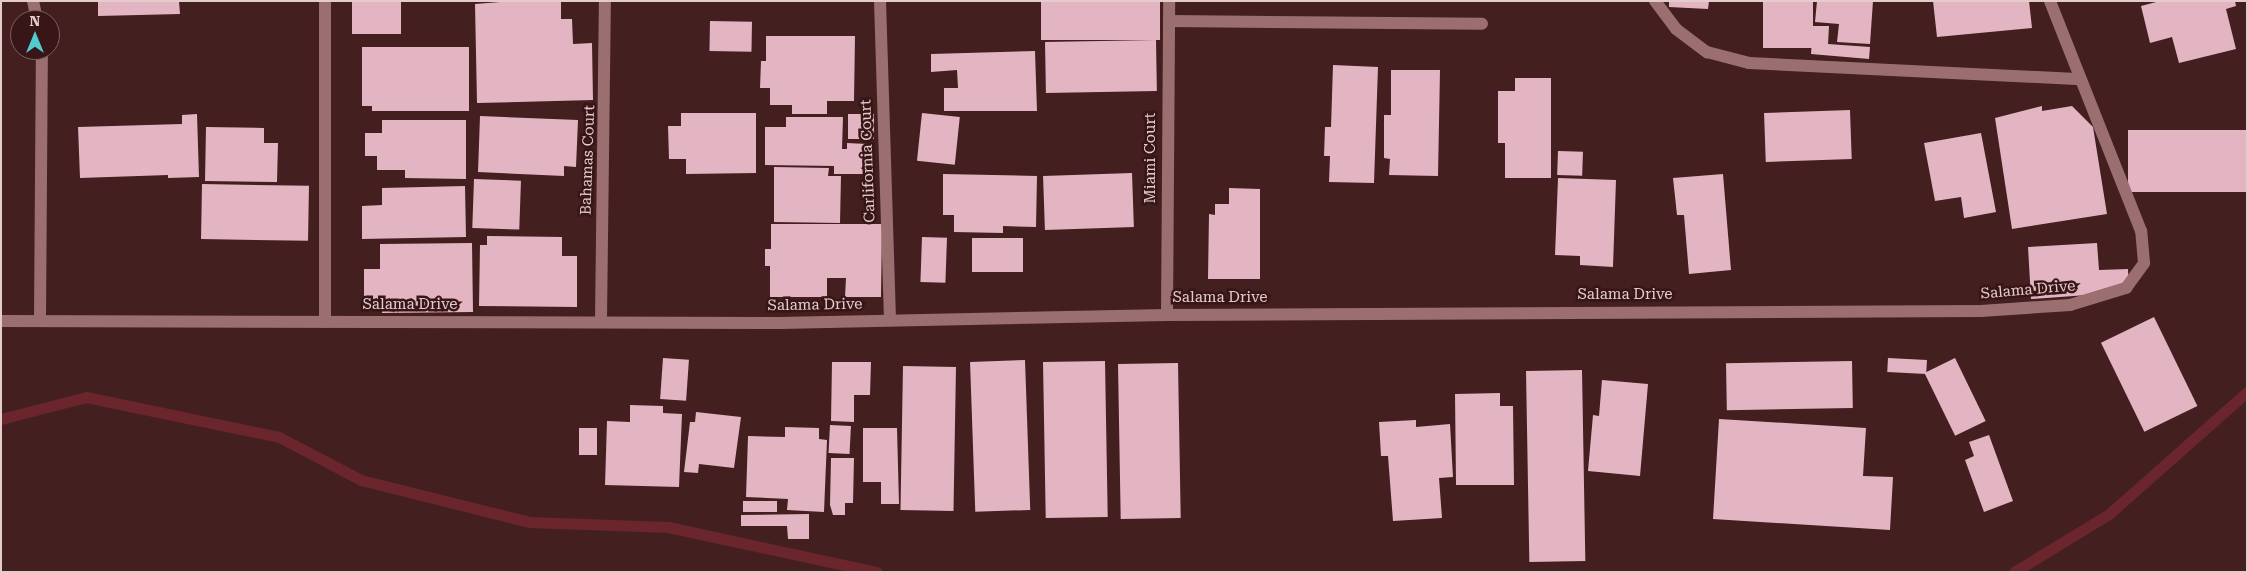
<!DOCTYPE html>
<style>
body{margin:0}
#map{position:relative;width:2248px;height:573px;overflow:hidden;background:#431f20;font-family:"Roboto Serif",serif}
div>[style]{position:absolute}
.stream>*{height:11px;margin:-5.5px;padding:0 5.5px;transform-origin:5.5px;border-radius:5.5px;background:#6a262c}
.building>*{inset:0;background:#e3b5c3;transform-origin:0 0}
.street>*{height:12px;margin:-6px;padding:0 6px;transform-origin:6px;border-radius:6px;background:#9b6f70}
span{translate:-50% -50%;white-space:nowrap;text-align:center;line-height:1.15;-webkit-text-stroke:5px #381517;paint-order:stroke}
.street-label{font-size:15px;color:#e4cccb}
.frame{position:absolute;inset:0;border:2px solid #e4cccb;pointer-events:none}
.north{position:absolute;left:10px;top:10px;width:50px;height:50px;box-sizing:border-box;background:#381517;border:1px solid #7d5e5f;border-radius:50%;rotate:0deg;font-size:14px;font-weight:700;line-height:20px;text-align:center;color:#e4cccb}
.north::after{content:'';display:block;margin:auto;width:18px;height:22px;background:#52ccd0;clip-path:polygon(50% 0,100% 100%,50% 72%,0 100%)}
</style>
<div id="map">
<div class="stream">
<i style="left:1px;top:419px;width:88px;rotate:-14.5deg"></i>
<i style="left:86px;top:397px;width:197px;rotate:11.7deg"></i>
<i style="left:279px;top:437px;width:93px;rotate:27.7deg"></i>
<i style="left:361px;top:480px;width:173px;rotate:14deg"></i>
<i style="left:529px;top:522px;width:139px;rotate:2.1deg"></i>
<i style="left:668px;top:527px;width:214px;rotate:12.2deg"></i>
<i style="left:2014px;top:572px;width:111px;rotate:-31.4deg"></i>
<i style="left:2109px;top:514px;width:184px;rotate:-41.5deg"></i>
</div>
<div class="building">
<i style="clip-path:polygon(98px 1px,179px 1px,180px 14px,98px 16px)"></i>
<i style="left:352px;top:1px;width:49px;height:33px"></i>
<i style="clip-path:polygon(514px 1px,561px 1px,561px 19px,572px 19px,573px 44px,592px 43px,593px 100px,477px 103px,475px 4px)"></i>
<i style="left:1041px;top:1px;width:119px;height:39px"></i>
<i style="clip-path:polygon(1669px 1px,1709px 1px,1708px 9px,1669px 7px)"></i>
<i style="left:1763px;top:1px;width:50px;height:47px"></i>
<i style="clip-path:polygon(1817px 1px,1873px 1px,1870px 44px,1837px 42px,1839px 24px,1815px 22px)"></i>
<i style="clip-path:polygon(1933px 1px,2029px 1px,2032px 28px,1937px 37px)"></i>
<i style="clip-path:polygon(2160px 1px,2235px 1px,2236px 6px,2226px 9px,2236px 49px,2179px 63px,2172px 37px,2150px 43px,2141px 6px)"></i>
<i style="left:710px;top:21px;width:42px;height:30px;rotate:1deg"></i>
<i style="clip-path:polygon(1813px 26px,1829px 26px,1828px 44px,1870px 47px,1869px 59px,1811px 54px)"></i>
<i style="clip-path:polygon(766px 36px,855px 36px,854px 101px,827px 101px,827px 114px,792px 114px,792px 105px,770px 105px,770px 88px,760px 88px,761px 61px,766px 61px)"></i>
<i style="left:1156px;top:40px;width:51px;height:111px;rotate:89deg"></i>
<i style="clip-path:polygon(362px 47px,469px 47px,469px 111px,372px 111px,372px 106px,362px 106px)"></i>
<i style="clip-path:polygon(1035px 51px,1037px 111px,944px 111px,944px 88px,958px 88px,957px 70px,931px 72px,931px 54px)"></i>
<i style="clip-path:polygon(1333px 65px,1378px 67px,1374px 183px,1329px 182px,1330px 156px,1324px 156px,1325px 127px,1331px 127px)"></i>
<i style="clip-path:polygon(1391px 70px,1440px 70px,1438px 176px,1389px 175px,1390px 159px,1384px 158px,1384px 115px,1391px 115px)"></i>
<i style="clip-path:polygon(1515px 78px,1551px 78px,1551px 178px,1505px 178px,1505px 143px,1498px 143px,1498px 91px,1515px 91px)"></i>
<i style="clip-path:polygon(2042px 106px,2042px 111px,2072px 106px,2093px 127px,2107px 214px,2012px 229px,1995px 118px)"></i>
<i style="left:1850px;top:110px;width:49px;height:86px;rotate:88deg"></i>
<i style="clip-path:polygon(681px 113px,756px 113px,756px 173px,686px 174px,686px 159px,669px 159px,668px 126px,681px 126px)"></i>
<i style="left:922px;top:113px;width:38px;height:48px;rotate:6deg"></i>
<i style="clip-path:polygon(197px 114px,199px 177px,168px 178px,168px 175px,80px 178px,78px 127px,182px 124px,182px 115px)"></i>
<i style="left:874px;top:114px;width:25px;height:26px;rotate:90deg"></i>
<i style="clip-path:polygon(480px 116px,578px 120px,576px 167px,564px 166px,564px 176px,478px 172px)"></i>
<i style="clip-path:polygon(786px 117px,843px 117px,842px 149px,847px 149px,847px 143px,867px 144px,866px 174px,834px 174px,834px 166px,765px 165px,765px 127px,786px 127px)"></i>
<i style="clip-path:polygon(382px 120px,466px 120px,466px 179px,405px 178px,405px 170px,377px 170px,377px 156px,365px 156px,365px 133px,382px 133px)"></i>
<i style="clip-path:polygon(206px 127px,264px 128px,264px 143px,278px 143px,277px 182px,205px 181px)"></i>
<i style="left:2247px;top:130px;width:62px;height:119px;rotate:90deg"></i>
<i style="clip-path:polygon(1981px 133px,1996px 212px,1964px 218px,1961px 197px,1935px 201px,1924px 143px)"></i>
<i style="left:1558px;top:151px;width:25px;height:24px;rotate:2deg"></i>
<i style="clip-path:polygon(774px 167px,829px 168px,828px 176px,841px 176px,840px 223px,774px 222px)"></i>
<i style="left:1132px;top:173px;width:54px;height:89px;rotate:88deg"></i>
<i style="clip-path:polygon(943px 174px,1037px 176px,1036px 227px,1003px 226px,1003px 233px,954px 232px,954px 215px,943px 215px)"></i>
<i style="clip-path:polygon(1723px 174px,1731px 270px,1689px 274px,1684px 215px,1677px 215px,1673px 178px)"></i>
<i style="clip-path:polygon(1558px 178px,1616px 180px,1613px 267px,1580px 265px,1580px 256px,1555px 255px)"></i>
<i style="left:474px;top:179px;width:47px;height:49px;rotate:2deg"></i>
<i style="left:202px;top:184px;width:107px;height:55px;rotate:1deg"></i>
<i style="clip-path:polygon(465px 186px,466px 237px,362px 239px,362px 206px,382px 205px,382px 188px)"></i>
<i style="clip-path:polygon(1229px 188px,1260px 189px,1260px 279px,1208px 279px,1209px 214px,1215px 215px,1215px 204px,1229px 204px)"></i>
<i style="clip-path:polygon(771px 224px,882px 224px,881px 297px,845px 297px,846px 278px,827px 278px,827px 297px,770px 297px,770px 266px,765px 266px,765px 249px,771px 249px)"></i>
<i style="clip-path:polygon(487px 236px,562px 237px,562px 256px,577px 256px,577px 307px,479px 306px,480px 245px,487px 245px)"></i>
<i style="left:922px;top:237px;width:25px;height:45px;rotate:2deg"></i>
<i style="left:972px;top:238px;width:51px;height:34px"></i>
<i style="clip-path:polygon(472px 243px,473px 312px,382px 313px,382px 304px,364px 305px,364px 269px,380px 269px,380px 244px)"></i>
<i style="clip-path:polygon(2097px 243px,2099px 270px,2128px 269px,2129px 292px,2031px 299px,2028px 247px)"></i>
<i style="left:2154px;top:317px;width:99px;height:59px;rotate:64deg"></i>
<i style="left:663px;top:358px;width:26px;height:41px;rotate:4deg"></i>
<i style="left:1888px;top:358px;width:39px;height:14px;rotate:3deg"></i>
<i style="left:1955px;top:358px;width:70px;height:34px;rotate:64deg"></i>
<i style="left:1025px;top:360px;width:150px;height:55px;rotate:88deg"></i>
<i style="left:1105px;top:361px;width:156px;height:62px;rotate:89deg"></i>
<i style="left:1852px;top:361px;width:47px;height:126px;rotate:89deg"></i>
<i style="clip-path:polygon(832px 362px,871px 362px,870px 395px,854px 395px,854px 422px,831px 421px)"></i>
<i style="left:1178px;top:363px;width:155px;height:60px;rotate:89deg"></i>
<i style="left:903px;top:366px;width:53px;height:144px;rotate:1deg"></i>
<i style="left:1582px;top:370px;width:191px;height:56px;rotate:89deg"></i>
<i style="clip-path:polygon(1602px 380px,1648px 384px,1640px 476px,1588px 471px,1593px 415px,1599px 416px)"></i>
<i style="clip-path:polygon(1500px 393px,1500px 406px,1513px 406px,1514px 485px,1456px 485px,1455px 394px)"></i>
<i style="clip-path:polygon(630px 405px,663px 406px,663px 413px,682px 414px,679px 487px,605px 485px,607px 421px,630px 422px)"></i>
<i style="clip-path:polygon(696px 412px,741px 417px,734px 468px,699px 464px,698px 473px,684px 472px,690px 422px,695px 422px)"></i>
<i style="clip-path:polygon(1719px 419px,1866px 428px,1863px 476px,1893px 477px,1890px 530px,1713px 519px)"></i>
<i style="clip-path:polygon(1416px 420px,1416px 427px,1450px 424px,1453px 477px,1439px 478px,1442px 518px,1393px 521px,1388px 456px,1381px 456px,1379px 422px)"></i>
<i style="left:830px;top:425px;width:21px;height:28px;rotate:3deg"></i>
<i style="clip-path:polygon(785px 427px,819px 428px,819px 439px,827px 440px,824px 512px,787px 510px,788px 499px,746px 497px,748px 436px,785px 437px)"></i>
<i style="left:579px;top:428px;width:18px;height:27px"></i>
<i style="clip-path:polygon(863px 428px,897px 428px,899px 504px,881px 504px,881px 482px,863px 482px)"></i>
<i style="clip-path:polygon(1989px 435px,2013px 501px,1984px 512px,1965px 460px,1974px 456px,1969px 442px)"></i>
<i style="clip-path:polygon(831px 458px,854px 458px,853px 503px,845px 503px,845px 515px,833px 515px,830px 505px)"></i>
<i style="left:743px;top:501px;width:34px;height:11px"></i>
<i style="clip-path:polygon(809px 514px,809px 539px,788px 539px,787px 526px,741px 526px,741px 515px)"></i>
</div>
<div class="street">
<i style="left:33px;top:1px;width:19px;rotate:78deg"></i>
<i style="left:325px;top:1px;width:321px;rotate:90deg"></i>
<i style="left:880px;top:1px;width:319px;rotate:88.2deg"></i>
<i style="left:1655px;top:1px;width:35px;rotate:53deg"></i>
<i style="left:1676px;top:29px;width:39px;rotate:37deg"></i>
<i style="left:1707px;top:52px;width:43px;rotate:14.7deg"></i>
<i style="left:1749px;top:63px;width:332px;rotate:2.8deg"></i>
<i style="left:1169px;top:21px;width:313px;rotate:0.5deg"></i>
<i style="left:1167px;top:315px;width:314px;rotate:-89.6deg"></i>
<i style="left:40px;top:320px;width:270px;rotate:-89.6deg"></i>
<i style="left:601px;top:320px;width:319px;rotate:-89.3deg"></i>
<i style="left:1px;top:321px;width:779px;rotate:0.15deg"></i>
<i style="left:780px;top:323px;width:387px;rotate:-1.2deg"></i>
<i style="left:1167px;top:315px;width:814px;rotate:-0.28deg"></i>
<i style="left:1981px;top:311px;width:89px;rotate:-3.9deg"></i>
<i style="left:2070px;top:305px;width:59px;rotate:-16.9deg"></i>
<i style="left:2126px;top:288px;width:31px;rotate:-54deg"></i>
<i style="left:2144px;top:263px;width:32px;rotate:-95deg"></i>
<i style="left:2141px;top:231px;width:247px;rotate:-111.6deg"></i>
</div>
<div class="street-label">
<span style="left:1151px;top:158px;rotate:-90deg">Miami Court</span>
<span style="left:588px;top:160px;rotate:-88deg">Bahamas Court</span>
<span style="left:868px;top:161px;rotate:-92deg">Carlifornia Court</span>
<span style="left:2028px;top:290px;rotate:-5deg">Salama Drive</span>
<span style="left:1625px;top:295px">Salama Drive</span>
<span style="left:1220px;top:298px">Salama Drive</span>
<span style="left:410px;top:305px">Salama Drive</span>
<span style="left:815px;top:305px;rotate:-1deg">Salama Drive</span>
</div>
<div class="frame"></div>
<div class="north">N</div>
</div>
